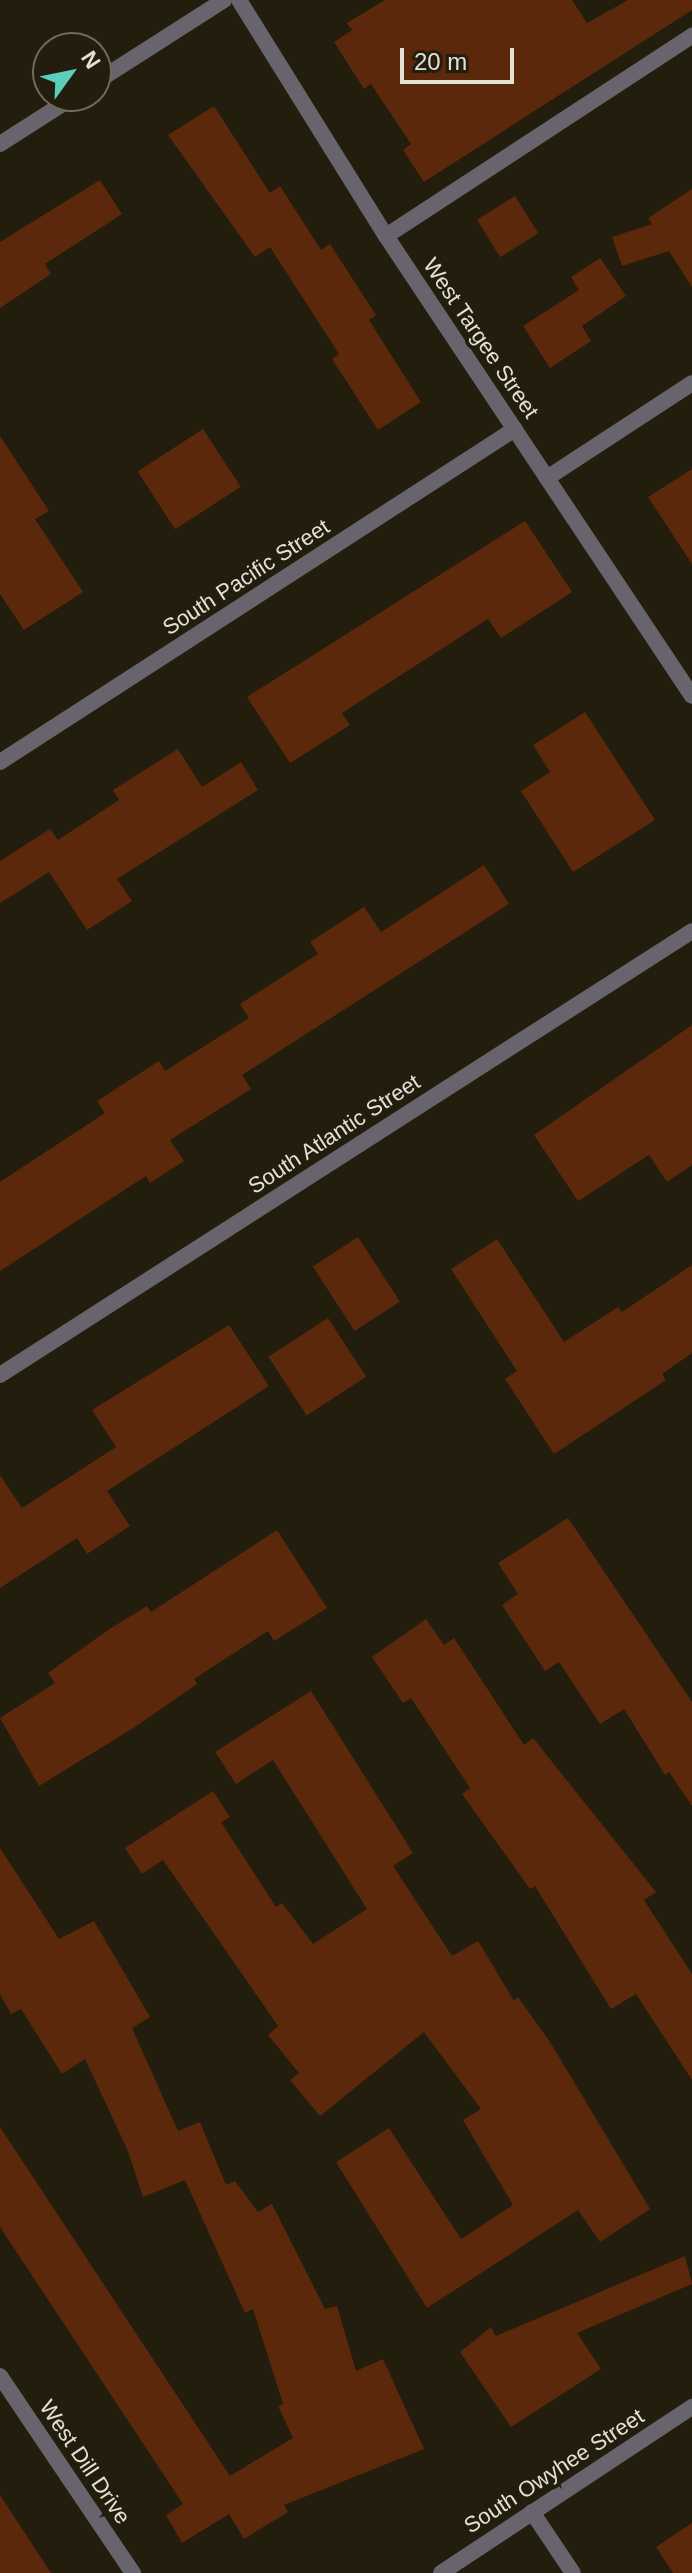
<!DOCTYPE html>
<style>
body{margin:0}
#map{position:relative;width:692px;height:2573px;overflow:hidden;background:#221d0d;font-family:Helvetica,sans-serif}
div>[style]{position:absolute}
.building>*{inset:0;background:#5c280b;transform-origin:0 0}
.service>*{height:16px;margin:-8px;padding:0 8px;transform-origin:8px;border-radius:8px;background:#67646d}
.minor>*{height:16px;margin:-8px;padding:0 8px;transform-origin:8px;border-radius:8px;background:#67646d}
.tertiary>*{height:16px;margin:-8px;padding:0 8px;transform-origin:8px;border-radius:8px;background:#67646d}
span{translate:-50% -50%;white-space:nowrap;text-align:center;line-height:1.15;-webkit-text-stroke:8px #221d0d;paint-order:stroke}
.street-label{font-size:22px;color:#e3e0d6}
.north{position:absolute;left:32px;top:32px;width:80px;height:80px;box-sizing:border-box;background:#221d0d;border:2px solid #6f6b5d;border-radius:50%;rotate:57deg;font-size:22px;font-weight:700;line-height:32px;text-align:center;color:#e3e0d6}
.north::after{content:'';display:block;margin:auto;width:28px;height:36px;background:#5bcebc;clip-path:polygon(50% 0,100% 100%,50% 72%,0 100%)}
.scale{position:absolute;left:400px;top:48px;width:114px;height:36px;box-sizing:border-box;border:4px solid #e3e0d6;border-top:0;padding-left:10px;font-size:24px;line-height:28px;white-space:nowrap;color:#e3e0d6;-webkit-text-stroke:6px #221d0d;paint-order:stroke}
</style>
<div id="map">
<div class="building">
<i style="clip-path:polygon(385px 0,572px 0,587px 23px,628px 0,692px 0,692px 10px,424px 182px,403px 150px,411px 144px,371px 84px,364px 89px,334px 42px,352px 30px,347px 23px)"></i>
<i style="clip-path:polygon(214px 106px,270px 193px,280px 186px,321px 250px,330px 244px,376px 315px,369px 320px,421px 402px,378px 430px,332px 359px,339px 354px,270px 247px,255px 257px,168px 135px)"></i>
<i style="clip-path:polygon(100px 180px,122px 214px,45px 264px,51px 274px,0 308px,0 242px)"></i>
<i style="clip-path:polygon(692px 189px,692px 287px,669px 251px,622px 266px,612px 237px,652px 224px,648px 218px)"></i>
<i style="left:515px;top:196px;width:44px;height:45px;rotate:58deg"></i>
<i style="clip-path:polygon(600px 258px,626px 296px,582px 326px,591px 341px,550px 368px,523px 326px,579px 290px,571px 277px)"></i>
<i style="left:203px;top:429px;width:69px;height:78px;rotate:57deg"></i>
<i style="clip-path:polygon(0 436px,49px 511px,35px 519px,83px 592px,24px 630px,0 594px)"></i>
<i style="clip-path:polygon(692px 469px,692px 564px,648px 497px)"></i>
<i style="clip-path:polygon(525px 521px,572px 592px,501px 638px,488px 619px,342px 713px,350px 725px,290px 763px,247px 697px)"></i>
<i style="clip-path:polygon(585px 712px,655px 820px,573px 872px,521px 791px,550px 772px,533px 745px)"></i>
<i style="clip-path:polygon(178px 749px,202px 787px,241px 762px,258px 790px,117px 879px,132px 901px,87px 930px,49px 872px,0 903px,0 861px,50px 829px,58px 840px,119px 800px,113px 790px)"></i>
<i style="clip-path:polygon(484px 865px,509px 904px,242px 1075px,251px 1089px,170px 1140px,184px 1161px,150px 1183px,146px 1176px,0 1271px,0 1182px,105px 1113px,97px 1101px,159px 1061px,165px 1071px,249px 1018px,240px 1004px,318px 954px,310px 942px,364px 907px,381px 932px)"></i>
<i style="clip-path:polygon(692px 1025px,692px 1165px,667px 1182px,649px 1155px,578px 1201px,534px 1135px)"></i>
<i style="left:358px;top:1237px;width:77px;height:54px;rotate:57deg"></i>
<i style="clip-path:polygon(497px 1239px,564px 1342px,618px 1307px,622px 1312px,692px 1265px,692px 1353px,662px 1374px,666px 1380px,554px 1454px,505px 1379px,517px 1371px,451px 1269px)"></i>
<i style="left:328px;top:1318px;width:70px;height:71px;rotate:57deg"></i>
<i style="clip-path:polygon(229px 1325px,269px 1386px,107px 1491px,130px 1526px,87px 1554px,77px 1538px,0 1588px,0 1475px,22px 1508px,116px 1447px,92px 1410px)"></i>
<i style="clip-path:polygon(568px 1518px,692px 1702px,692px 1806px,669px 1772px,665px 1775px,624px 1709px,600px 1724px,559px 1662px,545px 1671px,502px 1605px,518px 1594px,498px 1563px)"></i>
<i style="clip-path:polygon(277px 1530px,327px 1608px,274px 1641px,268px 1631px,194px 1679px,197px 1684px,135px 1727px,39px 1786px,0 1718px,55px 1683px,48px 1673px,108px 1630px,147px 1606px,151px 1612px)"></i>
<i style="clip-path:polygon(426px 1619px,444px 1645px,454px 1638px,524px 1745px,533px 1738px,656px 1892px,644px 1900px,692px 1974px,692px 2080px,636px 1994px,611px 2009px,535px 1886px,530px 1889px,462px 1794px,470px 1788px,411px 1698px,403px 1703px,372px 1657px)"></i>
<i style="clip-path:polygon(311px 1691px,413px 1853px,393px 1866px,452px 1956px,478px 1941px,514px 2001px,518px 1997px,550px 2042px,650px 2209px,600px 2242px,578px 2210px,427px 2308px,336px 2162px,389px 2128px,461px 2239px,513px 2205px,463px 2120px,481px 2109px,424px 2032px,320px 2116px,290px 2080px,299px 2073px,268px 2035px,278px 2026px,163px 1860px,142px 1874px,125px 1848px,213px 1791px,230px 1817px,221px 1822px,276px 1907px,282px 1903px,313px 1944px,367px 1909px,273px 1760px,236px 1784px,215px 1752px)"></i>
<i style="clip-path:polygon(0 1848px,59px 1939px,94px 1921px,150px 2017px,132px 2028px,178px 2131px,200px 2122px,226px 2185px,235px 2181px,258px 2212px,272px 2204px,325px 2309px,337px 2306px,356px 2371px,383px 2359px,424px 2449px,284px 2505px,288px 2512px,244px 2539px,229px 2514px,182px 2543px,166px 2515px,183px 2504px,0 2227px,0 2127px,230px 2476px,293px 2438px,278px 2406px,283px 2404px,253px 2309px,245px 2313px,185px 2180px,143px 2197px,128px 2151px,85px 2059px,62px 2074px,21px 2009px,11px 2014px,0 1994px)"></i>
<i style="clip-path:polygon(685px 2256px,692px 2284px,577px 2333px,601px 2369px,511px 2427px,460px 2352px,491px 2327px,496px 2336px)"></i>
<i style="clip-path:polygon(0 2495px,51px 2573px,0 2573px)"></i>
<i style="clip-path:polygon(692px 2523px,692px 2573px,673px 2573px,656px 2547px)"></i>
</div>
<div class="service">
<i style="left:386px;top:236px;width:366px;rotate:-33.2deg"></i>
</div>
<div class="minor">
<i style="left:96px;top:82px;width:152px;rotate:-32.6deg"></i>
<i style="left:0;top:144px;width:89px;rotate:-32.6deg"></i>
<i style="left:547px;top:478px;width:173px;rotate:-33.2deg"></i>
<i style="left:0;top:762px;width:613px;rotate:-32.89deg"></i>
<i style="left:0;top:1375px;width:822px;rotate:-32.68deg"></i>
<i style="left:0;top:2376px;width:238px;rotate:56deg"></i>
</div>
<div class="tertiary">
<i style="left:239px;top:0;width:278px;rotate:58.1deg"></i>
<i style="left:386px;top:236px;width:552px;rotate:56.37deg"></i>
<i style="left:532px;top:2512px;width:73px;rotate:56.1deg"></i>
<i style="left:441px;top:2573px;width:301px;rotate:-33.5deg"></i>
</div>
<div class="street-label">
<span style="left:481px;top:338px;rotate:56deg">West Targee Street</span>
<span style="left:246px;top:577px;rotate:-33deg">South Pacific Street</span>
<span style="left:334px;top:1134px;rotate:-33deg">South Atlantic Street</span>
<span style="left:85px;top:2462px;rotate:56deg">West Dill Drive</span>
<span style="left:554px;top:2471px;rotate:-33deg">South Owyhee Street</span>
</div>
<div class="north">N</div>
<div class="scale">20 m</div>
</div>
